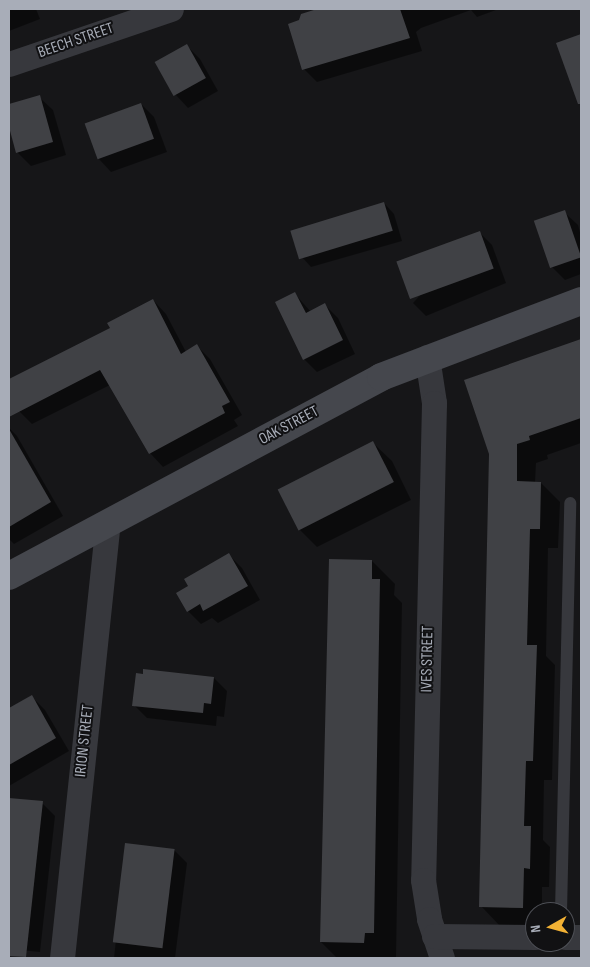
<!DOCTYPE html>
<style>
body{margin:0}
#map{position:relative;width:590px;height:967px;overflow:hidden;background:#161618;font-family:"Sofia Sans Condensed",sans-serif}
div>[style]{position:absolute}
.shadow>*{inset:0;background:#0007}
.building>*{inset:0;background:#404145;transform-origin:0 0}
.lane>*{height:12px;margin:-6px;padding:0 6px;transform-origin:6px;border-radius:6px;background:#37383d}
.street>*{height:25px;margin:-12.5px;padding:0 12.5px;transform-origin:12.5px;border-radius:12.5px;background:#37383d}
.secondary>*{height:28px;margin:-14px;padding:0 14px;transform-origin:14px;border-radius:14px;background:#45474d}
span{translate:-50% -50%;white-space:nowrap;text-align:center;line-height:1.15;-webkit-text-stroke:4px #111113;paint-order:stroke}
.street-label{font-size:16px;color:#a8adb8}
.frame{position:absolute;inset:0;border:10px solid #a8adb8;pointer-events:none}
.north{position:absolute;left:525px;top:902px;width:50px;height:50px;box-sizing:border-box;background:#111113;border:1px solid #4d4f55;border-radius:50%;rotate:263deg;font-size:14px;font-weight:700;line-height:20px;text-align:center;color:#a8adb8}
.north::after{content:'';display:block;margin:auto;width:18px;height:22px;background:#f2b134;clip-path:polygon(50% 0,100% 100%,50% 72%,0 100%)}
</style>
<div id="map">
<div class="shadow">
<i style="clip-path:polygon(9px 9px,36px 9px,40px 19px,9px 31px)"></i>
<i style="clip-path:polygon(322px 9px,496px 9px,496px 10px,477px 17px,471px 10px,421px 28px,416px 32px,422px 51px,317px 82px,304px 69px,300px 21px,302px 15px)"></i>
<i style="clip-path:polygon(187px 46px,200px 59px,218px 91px,188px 108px,175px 94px,157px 62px)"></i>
<i style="clip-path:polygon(39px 97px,53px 110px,66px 155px,31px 166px,17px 152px,9px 123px,9px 106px)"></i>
<i style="clip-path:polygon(141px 104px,154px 117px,167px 152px,111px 172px,98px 158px)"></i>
<i style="clip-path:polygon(384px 203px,394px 214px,402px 241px,311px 267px,301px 256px)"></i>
<i style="clip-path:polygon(564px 212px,578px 225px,581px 236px,581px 274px,565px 280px,552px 267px)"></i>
<i style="clip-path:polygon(479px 232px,492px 245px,506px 283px,426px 316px,413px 303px)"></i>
<i style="clip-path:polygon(295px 294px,311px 312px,325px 305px,338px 318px,355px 354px,317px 372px,304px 359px)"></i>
<i style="clip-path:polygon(153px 300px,166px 314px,186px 352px,197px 346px,210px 359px,242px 415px,234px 420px,238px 426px,163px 467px,150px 453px,110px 385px,32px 424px,19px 411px,9px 391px,9px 381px,111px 329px)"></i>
<i style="clip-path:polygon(581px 341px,581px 443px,547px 455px,548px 459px,536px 463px,535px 483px,541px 483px,560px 502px,558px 548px,548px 548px,546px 656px,555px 665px,552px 780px,544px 780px,543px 840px,550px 847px,549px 887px,542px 887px,542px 912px,535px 912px,535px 926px,500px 926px,481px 906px,491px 454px,465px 380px)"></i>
<i style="clip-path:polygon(9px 428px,17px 436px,63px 516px,14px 544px,9px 539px)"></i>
<i style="clip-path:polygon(373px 443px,392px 461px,411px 500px,317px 547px,299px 529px)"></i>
<i style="clip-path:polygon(229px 555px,242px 568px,260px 600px,218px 623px,212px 618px,201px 624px,188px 611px,190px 586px)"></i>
<i style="clip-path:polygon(372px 561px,395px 584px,394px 595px,402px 603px,396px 958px,337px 958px,321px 942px)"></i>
<i style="clip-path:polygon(214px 678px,227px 691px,224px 717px,217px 716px,216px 726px,147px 718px,134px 705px)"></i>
<i style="clip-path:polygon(31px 696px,45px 710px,69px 751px,9px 786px,9px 710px)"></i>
<i style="clip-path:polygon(9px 799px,42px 803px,55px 816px,40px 952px,9px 949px)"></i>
<i style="clip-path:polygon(126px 845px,174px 850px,187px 863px,175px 958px,114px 958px)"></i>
</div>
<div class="building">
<i style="clip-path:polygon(317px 9px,400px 9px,410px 38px,302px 70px,288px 24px,299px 20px,301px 14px)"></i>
<i style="clip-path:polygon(581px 34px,581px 104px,578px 104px,556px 43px)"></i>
<i style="left:187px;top:44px;width:39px;height:37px;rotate:61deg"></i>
<i style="clip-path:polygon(40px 95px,53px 142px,16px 153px,9px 127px,9px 104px)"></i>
<i style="left:141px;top:103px;width:38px;height:60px;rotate:70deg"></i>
<i style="left:384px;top:202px;width:30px;height:98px;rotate:73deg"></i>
<i style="left:565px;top:210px;width:50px;height:33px;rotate:71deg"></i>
<i style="left:480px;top:231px;width:40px;height:89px;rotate:70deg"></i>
<i style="clip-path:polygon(295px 292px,306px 313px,325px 303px,343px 340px,303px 360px,275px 302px)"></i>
<i style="clip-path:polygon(153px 299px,181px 354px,197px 344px,230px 402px,222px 406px,225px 413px,149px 454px,100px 370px,9px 417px,9px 379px,110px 328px,107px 323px)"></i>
<i style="clip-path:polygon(581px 339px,581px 418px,529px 436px,530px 440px,517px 444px,517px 481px,541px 482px,540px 529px,530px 529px,527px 645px,537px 645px,533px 761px,526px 761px,524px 826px,531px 826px,530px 869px,524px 868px,523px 908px,479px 907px,489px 454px,464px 380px)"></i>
<i style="clip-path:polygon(9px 429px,51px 502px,9px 527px)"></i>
<i style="left:373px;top:441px;width:46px;height:107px;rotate:63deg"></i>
<i style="clip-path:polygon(229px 553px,248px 586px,203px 611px,200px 604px,187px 612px,176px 593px,188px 586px,184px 579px)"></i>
<i style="clip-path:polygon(329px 559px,372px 560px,372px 579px,380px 579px,374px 933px,365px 933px,364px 943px,320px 942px)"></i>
<i style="clip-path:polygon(143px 669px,214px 677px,211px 704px,204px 703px,203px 713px,132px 706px,136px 673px,143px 674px)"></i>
<i style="clip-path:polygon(32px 695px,56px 738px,9px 765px,9px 708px)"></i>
<i style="clip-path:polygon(9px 798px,43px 801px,26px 957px,9px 956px)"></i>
<i style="left:125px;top:843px;width:50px;height:100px;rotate:7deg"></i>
</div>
<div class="lane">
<i style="left:561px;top:912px;width:409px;rotate:-88.7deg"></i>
</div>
<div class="street">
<i style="left:9px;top:64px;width:171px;rotate:-18.8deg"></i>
<i style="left:427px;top:357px;width:47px;rotate:81.3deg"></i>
<i style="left:434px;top:403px;width:477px;rotate:91.3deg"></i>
<i style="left:423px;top:880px;width:39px;rotate:81deg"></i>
<i style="left:429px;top:919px;width:41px;rotate:71.6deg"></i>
<i style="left:434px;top:936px;width:101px;rotate:0.6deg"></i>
<i style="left:565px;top:937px;width:16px"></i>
<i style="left:62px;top:958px;width:437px;rotate:-84deg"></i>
</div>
<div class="secondary">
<i style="left:9px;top:576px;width:422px;rotate:-28.1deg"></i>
<i style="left:381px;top:377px;width:214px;rotate:-20.8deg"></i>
</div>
<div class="street-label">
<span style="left:76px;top:41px;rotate:-19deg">BEECH STREET</span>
<span style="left:289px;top:426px;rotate:-28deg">OAK STREET</span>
<span style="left:428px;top:659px;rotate:-89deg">IVES STREET</span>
<span style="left:85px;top:741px;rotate:-84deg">IRION STREET</span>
</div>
<div class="frame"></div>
<div class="north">N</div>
</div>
